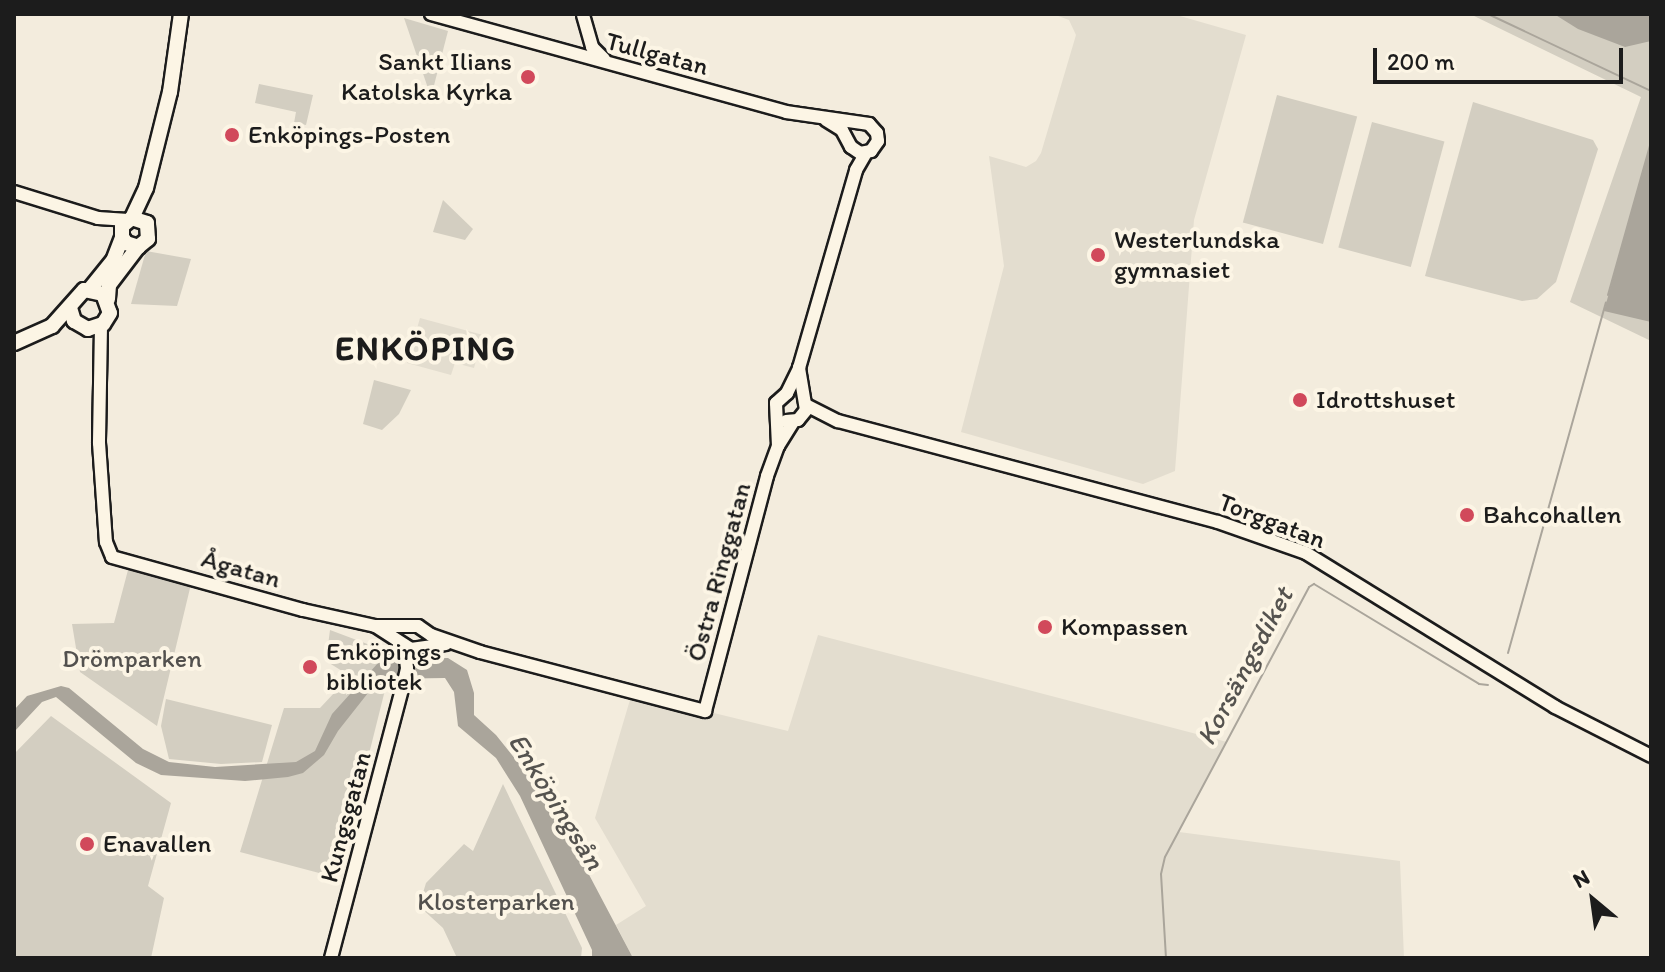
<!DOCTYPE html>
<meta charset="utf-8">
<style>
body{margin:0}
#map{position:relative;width:1665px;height:972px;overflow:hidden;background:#f3ecdd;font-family:Itim,sans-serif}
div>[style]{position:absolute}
.built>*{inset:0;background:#e3ddcf}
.green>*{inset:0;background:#d3cec1;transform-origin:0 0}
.water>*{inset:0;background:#aaa59b}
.stream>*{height:2px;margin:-1px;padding:0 1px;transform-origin:1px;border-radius:1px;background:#aaa59b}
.roads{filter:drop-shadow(2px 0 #1c1c1c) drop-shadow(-2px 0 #1c1c1c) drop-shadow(0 2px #1c1c1c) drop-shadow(0 -2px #1c1c1c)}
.tertiary>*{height:12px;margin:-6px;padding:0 6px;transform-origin:6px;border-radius:6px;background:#fcf5e5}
.secondary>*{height:14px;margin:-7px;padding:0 7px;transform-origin:7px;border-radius:7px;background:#fcf5e5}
.dots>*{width:22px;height:22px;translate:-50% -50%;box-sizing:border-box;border:4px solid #fcf5e5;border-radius:50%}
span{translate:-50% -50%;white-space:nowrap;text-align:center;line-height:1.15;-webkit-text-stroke:8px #fcf5e5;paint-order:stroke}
.street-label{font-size:26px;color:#1c1c1c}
.poi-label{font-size:26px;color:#1c1c1c}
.right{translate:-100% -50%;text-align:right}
.left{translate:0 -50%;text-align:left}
.park-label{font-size:26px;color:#53514e}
.water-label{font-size:28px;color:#55534f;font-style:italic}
.district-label{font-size:34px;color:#1c1c1c;font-weight:700;letter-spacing:2px}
.frame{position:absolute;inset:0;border:16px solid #1c1c1c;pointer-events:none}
.north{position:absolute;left:1553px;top:860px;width:80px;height:80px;-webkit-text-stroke:6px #fcf5e5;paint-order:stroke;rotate:331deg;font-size:22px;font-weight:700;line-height:32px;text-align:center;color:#1c1c1c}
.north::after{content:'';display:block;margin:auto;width:28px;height:36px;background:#1c1c1c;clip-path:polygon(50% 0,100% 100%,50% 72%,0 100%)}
.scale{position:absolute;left:1373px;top:48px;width:250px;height:36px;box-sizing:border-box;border:4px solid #1c1c1c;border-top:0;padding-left:10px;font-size:24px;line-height:28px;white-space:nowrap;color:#1c1c1c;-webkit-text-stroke:6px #fcf5e5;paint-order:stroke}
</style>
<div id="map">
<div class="built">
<i style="clip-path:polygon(1053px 14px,1173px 14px,1246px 35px,1194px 220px,1175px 471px,1143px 484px,961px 432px,1004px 266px,989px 156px,1026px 167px,1036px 161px,1041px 153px,1076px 35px,1069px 20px)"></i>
<i style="clip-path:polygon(420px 318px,483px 335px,474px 368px,455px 363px,451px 375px,407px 363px)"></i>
<i style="clip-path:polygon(818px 635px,1227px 742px,1179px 832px,1400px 861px,1404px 958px,633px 958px,616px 925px,646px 906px,595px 818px,632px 693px,788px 731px)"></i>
</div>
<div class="green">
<i style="clip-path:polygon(1470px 14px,1651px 14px,1651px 341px,1570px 302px,1641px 97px)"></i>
<i style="clip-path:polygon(404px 18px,448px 31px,431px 97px)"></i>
<i style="clip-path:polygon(259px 84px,313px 95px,306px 125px,294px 123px,296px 112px,255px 103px)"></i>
<i style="left:1277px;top:95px;width:83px;height:132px;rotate:15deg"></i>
<i style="clip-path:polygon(1473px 102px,1593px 140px,1598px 149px,1556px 282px,1537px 299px,1522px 301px,1425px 276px)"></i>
<i style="left:1372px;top:122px;width:75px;height:130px;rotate:15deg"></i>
<i style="clip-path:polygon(443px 200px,473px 229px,465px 240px,433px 232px)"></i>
<i style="clip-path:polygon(146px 251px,191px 259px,177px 306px,131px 304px)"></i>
<i style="clip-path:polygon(374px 380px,411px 390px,399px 414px,382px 430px,363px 424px)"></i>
<i style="clip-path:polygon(128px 570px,191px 584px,157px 726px,80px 672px,72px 624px,114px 623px)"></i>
<i style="clip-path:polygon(330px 630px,394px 654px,338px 878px,240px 852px,284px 708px,320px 708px,350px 676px,326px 661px)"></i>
<i style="clip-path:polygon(166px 699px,272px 725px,262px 762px,221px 764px,169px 759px,161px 726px)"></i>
<i style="clip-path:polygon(51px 716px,171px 803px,148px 886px,164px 898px,151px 958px,14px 958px,14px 754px)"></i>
<i style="clip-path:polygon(503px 784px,582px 948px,581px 958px,457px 958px,443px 928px,419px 906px,426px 883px,464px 844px,473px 851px)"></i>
</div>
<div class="water">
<i style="clip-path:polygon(1554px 14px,1651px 14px,1651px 41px,1625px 47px,1578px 29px)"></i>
<i style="clip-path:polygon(1651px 142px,1651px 322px,1604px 311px)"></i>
<i style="clip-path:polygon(448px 658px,467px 670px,474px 693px,474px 715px,496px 735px,532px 780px,567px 833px,633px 958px,592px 958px,592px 950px,520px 796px,496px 758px,458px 726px,454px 692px,445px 678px,379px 679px,338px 731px,324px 755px,303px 773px,288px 777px,245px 781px,161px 775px,136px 763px,56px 697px,42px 702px,14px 732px,14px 710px,27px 696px,61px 686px,69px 688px,143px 749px,169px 762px,215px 767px,296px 762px,315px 751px,332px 714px,378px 663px,389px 659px)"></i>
</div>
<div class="stream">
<i style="left:1488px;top:14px;width:180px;rotate:25.3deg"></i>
<i style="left:1608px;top:295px;width:159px;rotate:-74.3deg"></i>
<i style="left:1508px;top:653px;width:364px;rotate:-74.4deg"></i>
<i style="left:1166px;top:958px;width:84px;rotate:-93.4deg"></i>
<i style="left:1161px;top:874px;width:17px;rotate:-77deg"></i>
<i style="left:1165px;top:857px;width:306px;rotate:-61.9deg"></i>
<i style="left:1309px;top:587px;width:6px;rotate:-31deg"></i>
<i style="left:1314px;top:584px;width:193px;rotate:31.2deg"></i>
<i style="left:1479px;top:684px;width:9px;rotate:6deg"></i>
</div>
<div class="roads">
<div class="tertiary">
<i style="left:431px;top:14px;width:368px;rotate:15.4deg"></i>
<i style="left:786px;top:112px;width:84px;rotate:8.2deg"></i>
<i style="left:869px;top:124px;width:12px;rotate:48deg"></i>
<i style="left:877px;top:133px;width:8px;rotate:83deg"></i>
<i style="left:878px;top:141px;width:12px;rotate:125deg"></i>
<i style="left:871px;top:151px;width:11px;rotate:170deg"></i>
<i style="left:860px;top:153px;width:11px;rotate:-146deg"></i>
<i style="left:851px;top:147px;width:19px;rotate:-118deg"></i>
<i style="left:842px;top:130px;width:19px;rotate:-148deg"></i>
<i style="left:583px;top:15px;width:33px;rotate:74deg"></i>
<i style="left:592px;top:47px;width:17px;rotate:45deg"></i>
<i style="left:14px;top:192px;width:88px;rotate:17.2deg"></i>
<i style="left:98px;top:218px;width:30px;rotate:4deg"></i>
<i style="left:101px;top:326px;width:117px;rotate:91deg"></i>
<i style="left:99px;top:443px;width:99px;rotate:86deg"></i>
<i style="left:106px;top:542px;width:16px;rotate:68deg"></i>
<i style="left:112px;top:557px;width:198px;rotate:15.5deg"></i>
<i style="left:303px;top:610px;width:74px;rotate:12.5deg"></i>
<i style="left:375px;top:626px;width:43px"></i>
<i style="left:418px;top:626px;width:16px;rotate:35deg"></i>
<i style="left:431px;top:635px;width:52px;rotate:19.1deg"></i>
<i style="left:480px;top:652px;width:233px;rotate:14.7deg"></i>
<i style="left:705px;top:711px;width:243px;rotate:-75.2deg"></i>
<i style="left:767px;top:476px;width:32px;rotate:-70deg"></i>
<i style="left:778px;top:446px;width:28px;rotate:-58deg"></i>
<i style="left:806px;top:405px;width:36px;rotate:27deg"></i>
<i style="left:838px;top:421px;width:393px;rotate:14.9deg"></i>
<i style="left:1218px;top:522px;width:93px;rotate:19.4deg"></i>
<i style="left:1306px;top:553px;width:293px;rotate:31.7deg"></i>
<i style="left:1555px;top:707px;width:108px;rotate:27deg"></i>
<i style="left:786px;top:421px;width:12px;rotate:-5deg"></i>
<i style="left:798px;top:420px;width:13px;rotate:-51deg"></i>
<i style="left:806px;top:410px;width:43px;rotate:-99.5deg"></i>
<i style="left:778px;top:446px;width:43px;rotate:-92.7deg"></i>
<i style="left:776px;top:403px;width:15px;rotate:-42deg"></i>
<i style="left:787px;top:393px;width:28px;rotate:-64deg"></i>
<i style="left:799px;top:368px;width:206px;rotate:-73.9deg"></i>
<i style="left:856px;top:170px;width:20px;rotate:-60deg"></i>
<i style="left:377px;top:627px;width:40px;rotate:32.9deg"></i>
<i style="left:411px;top:649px;width:35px;rotate:-8deg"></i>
<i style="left:331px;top:958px;width:281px;rotate:-75.2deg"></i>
<i style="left:403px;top:686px;width:18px;rotate:-77deg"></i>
<i style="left:407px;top:668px;width:23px;rotate:-97deg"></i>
</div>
<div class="secondary">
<i style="left:122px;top:237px;width:7px;rotate:56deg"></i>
<i style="left:126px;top:243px;width:13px;rotate:18deg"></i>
<i style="left:138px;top:247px;width:13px;rotate:-39deg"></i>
<i style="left:148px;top:239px;width:16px;rotate:-94deg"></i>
<i style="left:147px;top:223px;width:16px;rotate:-162deg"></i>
<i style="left:90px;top:289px;width:36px;rotate:-51deg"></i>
<i style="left:113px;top:261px;width:26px;rotate:-69deg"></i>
<i style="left:122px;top:237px;width:11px;rotate:-90deg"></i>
<i style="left:122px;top:226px;width:13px;rotate:-39deg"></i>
<i style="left:132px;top:218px;width:33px;rotate:-65deg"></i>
<i style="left:146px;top:188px;width:99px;rotate:-76deg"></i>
<i style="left:170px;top:92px;width:79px;rotate:-82deg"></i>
<i style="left:108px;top:299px;width:14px;rotate:-86deg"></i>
<i style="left:109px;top:285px;width:48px;rotate:-52.7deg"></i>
<i style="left:14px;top:343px;width:42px;rotate:-24.1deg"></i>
<i style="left:52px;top:326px;width:48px;rotate:-48.4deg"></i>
<i style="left:84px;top:290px;width:19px;rotate:12deg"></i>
<i style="left:103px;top:294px;width:20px;rotate:70deg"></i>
<i style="left:110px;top:313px;width:13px;rotate:122deg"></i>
<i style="left:103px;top:324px;width:16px;rotate:162deg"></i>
<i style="left:88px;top:329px;width:16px;rotate:-150deg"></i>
<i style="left:74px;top:321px;width:14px;rotate:-107deg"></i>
</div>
</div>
<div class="dots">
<i style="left:528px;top:77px;background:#d1495b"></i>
<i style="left:232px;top:135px;background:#d1495b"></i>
<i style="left:1098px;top:255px;background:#d1495b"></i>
<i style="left:1300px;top:400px;background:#d1495b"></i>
<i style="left:1467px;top:515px;background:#d1495b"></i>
<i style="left:1045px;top:627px;background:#d1495b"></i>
<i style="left:310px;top:667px;background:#d1495b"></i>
<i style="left:87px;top:844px;background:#d1495b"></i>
</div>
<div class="street-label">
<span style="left:657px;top:54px;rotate:15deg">Tullgatan</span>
<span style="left:1272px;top:521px;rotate:21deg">Torggatan</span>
<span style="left:241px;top:569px;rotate:16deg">Ågatan</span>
<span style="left:719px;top:572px;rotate:-75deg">Östra Ringgatan</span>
<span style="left:346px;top:817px;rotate:-75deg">Kungsgatan</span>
</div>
<div class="poi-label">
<span class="right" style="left:512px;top:77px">Sankt Ilians<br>Katolska Kyrka</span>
<span class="left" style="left:248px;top:135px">Enköpings-Posten</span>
<span class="left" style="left:1114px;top:255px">Westerlundska<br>gymnasiet</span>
<span class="left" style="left:1316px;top:400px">Idrottshuset</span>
<span class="left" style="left:1483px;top:515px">Bahcohallen</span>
<span class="left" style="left:1061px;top:627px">Kompassen</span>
<span class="left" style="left:326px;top:667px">Enköpings<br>bibliotek</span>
<span class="left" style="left:103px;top:844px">Enavallen</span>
</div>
<div class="park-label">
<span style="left:132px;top:659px">Drömparken</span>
<span style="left:496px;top:902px">Klosterparken</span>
</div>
<div class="water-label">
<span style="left:1244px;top:666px;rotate:-62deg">Korsängsdiket</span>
<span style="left:557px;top:801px;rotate:58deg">Enköpingsån</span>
</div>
<div class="district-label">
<span style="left:426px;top:349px">ENKÖPING</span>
</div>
<div class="frame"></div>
<div class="north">N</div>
<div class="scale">200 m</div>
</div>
